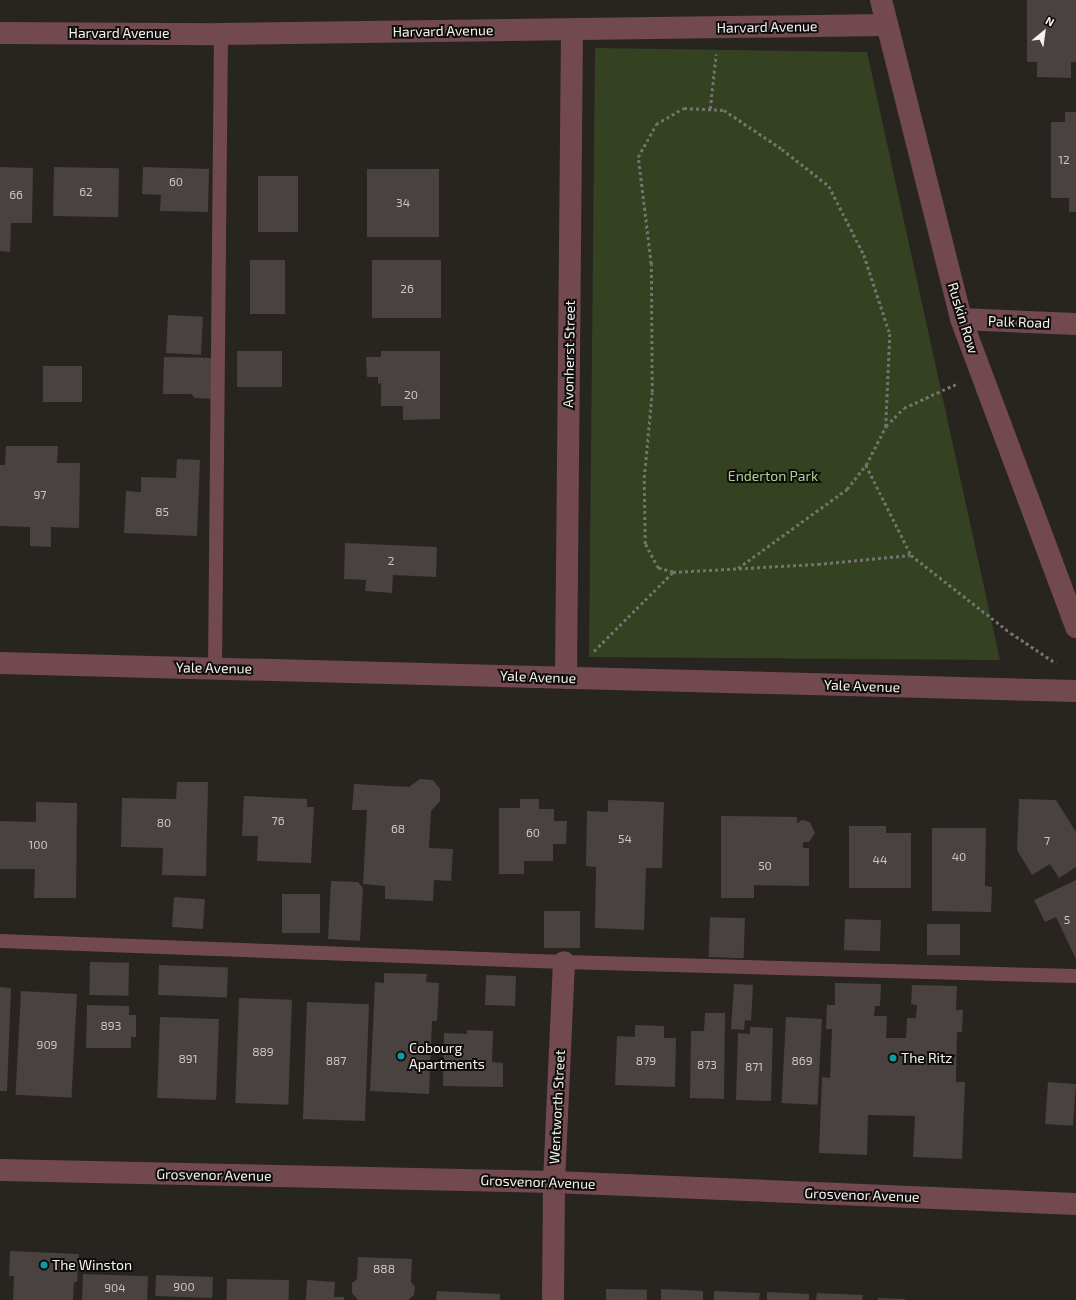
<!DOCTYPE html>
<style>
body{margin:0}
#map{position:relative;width:1076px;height:1300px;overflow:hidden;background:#282420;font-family:"Exo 2",sans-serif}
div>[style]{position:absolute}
.green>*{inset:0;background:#354222}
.building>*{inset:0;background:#494241;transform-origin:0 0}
.path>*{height:2.5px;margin-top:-1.25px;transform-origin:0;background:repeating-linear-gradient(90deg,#75726e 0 3px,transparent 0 6px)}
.service>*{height:14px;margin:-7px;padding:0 7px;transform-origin:7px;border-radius:7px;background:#72494f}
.minor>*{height:22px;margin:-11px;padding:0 11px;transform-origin:11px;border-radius:11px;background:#72494f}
.tertiary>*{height:22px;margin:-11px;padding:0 11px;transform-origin:11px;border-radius:11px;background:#72494f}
.dots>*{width:11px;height:11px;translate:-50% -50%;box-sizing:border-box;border:2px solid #0f0e0c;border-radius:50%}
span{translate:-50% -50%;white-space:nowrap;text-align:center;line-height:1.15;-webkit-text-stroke:4px #0f0e0c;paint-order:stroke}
.number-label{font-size:12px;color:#cac6c4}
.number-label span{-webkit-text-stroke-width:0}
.street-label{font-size:14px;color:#f5f2ef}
.park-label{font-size:14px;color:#b2d08c}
.poi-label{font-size:14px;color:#f5f2ef}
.left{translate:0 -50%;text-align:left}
.north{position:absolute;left:1024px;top:12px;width:40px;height:40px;-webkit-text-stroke:3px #0f0e0c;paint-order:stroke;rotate:29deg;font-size:11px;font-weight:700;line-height:16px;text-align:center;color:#f5f2ef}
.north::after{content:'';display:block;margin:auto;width:14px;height:18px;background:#f5f2ef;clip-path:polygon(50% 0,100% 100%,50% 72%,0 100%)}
</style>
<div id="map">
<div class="green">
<i style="clip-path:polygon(595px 48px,867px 52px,1000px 660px,589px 657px)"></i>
</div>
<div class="building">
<i style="clip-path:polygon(1027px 0,1076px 0,1076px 62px,1071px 62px,1071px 78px,1037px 77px,1037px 62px,1027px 62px)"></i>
<i style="clip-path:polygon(1065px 112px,1076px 112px,1076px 212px,1069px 212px,1069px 198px,1051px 198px,1051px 122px,1065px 122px)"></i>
<i style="clip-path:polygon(0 167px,33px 168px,32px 223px,11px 223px,10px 252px,0 251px)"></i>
<i style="left:54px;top:167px;width:65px;height:49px;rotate:1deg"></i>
<i style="clip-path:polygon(143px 167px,209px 169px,208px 212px,160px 211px,161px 195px,142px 194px)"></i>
<i style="left:367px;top:169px;width:72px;height:68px"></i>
<i style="left:258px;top:176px;width:40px;height:56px"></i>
<i style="left:250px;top:260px;width:35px;height:54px"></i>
<i style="left:441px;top:260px;width:58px;height:69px;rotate:90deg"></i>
<i style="left:168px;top:315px;width:35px;height:38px;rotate:3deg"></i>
<i style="left:237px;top:351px;width:45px;height:36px"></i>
<i style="clip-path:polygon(381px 351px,440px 351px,440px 419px,403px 420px,403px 406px,381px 406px,381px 383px,378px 384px,378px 377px,367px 377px,366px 357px,381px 357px)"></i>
<i style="clip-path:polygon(164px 357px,216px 358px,212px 399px,195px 398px,191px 394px,163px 394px)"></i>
<i style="left:43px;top:366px;width:39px;height:36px"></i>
<i style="clip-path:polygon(6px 446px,58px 446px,57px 463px,80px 463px,79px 528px,51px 527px,51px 547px,30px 546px,30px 527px,0 526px,0 465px,5px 465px)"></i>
<i style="clip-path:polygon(177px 459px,200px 460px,197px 536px,124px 533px,126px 491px,141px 492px,141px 477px,176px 478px)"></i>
<i style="clip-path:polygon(345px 543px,437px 547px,436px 577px,393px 575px,392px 593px,365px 591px,366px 580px,344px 579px)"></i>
<i style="clip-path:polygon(420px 779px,433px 780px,440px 789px,440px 801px,431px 811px,429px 848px,453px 849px,451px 881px,434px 880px,433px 901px,385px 899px,385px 886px,363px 884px,367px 810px,352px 810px,354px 784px,409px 787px)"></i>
<i style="clip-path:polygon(177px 782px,208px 782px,206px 876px,162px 875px,163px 848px,121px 847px,122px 798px,176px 799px)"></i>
<i style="clip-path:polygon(244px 796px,307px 799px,307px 807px,314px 807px,311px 863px,257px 861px,258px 836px,242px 836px)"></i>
<i style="clip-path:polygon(520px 799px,539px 799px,539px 809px,554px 809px,554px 821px,567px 821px,566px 844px,553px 844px,553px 861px,524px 861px,524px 874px,499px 874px,499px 808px,520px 808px)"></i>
<i style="clip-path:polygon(1019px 799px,1056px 800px,1076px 832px,1076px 867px,1059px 878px,1050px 864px,1032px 875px,1017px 850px)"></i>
<i style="clip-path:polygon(608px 800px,664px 802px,662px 868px,646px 868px,644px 930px,595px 928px,596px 867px,586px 866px,587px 811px,608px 812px)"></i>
<i style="clip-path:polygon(36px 802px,77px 803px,76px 898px,34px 898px,35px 869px,0 869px,0 821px,36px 822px)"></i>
<i style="clip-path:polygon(721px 816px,797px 817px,797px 823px,802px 820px,810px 822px,815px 833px,809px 842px,803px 842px,803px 848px,809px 848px,809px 886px,754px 885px,754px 898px,721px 898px)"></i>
<i style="clip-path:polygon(849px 826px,886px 826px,886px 833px,911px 833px,911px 888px,849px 888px)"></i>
<i style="clip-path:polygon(932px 828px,986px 828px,985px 886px,992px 887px,991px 912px,932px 911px)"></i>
<i style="clip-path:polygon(1076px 880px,1076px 959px,1056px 917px,1045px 922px,1034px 900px)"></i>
<i style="clip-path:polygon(331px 881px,358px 882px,363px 888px,360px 941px,328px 939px)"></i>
<i style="left:282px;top:894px;width:38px;height:39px"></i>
<i style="left:174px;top:897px;width:31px;height:30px;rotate:4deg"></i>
<i style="left:544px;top:911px;width:36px;height:37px"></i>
<i style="left:710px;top:917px;width:35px;height:40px;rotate:2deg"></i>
<i style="left:845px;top:919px;width:36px;height:31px;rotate:2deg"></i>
<i style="left:927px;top:924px;width:33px;height:31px"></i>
<i style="left:90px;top:962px;width:39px;height:33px;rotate:1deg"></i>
<i style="left:159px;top:965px;width:69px;height:30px;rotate:2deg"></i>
<i style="clip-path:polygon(384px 973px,427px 974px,426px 982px,439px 983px,437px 1021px,432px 1021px,429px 1094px,370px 1091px,375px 982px,384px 983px)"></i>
<i style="left:486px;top:975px;width:30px;height:30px;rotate:2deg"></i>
<i style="clip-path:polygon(835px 983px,881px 984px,880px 1006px,875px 1006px,874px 1016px,887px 1016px,886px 1038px,906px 1038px,907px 1018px,916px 1018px,917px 1005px,911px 1004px,912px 985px,957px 986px,956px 1010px,963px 1010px,962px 1032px,957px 1032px,956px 1082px,965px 1082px,962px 1159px,913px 1157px,915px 1116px,868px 1115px,867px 1155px,819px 1153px,822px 1077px,830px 1078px,832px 1029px,826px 1029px,827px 1005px,835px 1005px)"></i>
<i style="clip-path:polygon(734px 984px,753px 985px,751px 1021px,745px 1020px,744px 1030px,731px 1029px)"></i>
<i style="clip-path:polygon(0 987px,11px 988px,7px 1091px,0 1091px)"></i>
<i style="left:21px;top:991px;width:56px;height:104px;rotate:3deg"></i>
<i style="left:239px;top:998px;width:53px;height:105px;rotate:2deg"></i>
<i style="left:307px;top:1002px;width:62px;height:117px;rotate:2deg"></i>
<i style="clip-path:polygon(87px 1005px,129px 1006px,129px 1015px,136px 1015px,136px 1037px,131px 1037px,131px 1048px,86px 1048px)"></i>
<i style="clip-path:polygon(705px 1013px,725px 1013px,724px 1099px,690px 1098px,691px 1031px,704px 1031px)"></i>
<i style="left:160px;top:1017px;width:59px;height:81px;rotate:2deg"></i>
<i style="left:786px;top:1017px;width:36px;height:86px;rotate:3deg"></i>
<i style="clip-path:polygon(635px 1025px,664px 1026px,664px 1038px,676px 1038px,675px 1087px,615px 1085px,617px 1036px,635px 1037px)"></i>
<i style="clip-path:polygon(750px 1027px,773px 1028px,771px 1101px,736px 1100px,738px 1033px,750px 1034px)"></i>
<i style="clip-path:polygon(467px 1030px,493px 1031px,492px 1062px,503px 1063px,503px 1087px,443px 1086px,444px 1033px,467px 1034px)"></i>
<i style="left:1048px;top:1082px;width:28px;height:42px;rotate:4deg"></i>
<i style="clip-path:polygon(10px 1251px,79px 1254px,77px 1282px,74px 1282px,73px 1300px,13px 1300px,14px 1276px,9px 1276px)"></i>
<i style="clip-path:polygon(358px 1257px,412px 1259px,411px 1282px,415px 1287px,414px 1295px,408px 1300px,358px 1300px,352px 1293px,352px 1283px,357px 1279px)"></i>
<i style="left:83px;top:1274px;width:65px;height:26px;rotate:2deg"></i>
<i style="left:156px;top:1275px;width:57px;height:21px;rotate:2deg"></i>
<i style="left:227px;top:1279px;width:62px;height:21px;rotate:1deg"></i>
<i style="clip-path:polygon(307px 1280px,335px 1282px,334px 1297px,344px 1297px,344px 1300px,306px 1300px)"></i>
<i style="left:606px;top:1289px;width:41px;height:11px;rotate:1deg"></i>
<i style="clip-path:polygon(661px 1289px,703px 1291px,703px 1300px,661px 1300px)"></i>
<i style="clip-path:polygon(437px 1291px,500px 1294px,500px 1300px,436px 1300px)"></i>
<i style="clip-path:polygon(714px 1291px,760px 1293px,759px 1300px,714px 1300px)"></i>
<i style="clip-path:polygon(767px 1292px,809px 1294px,809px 1300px,767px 1300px)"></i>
<i style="clip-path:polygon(817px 1293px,863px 1295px,862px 1300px,816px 1300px)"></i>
<i style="clip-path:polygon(878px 1298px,905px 1299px,905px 1300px,878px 1300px)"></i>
</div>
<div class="path">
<i style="left:710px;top:109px;width:55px;rotate:-83.8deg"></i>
<i style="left:866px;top:465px;width:101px;rotate:63.4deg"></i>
<i style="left:738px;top:568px;width:135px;rotate:-35.9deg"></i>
<i style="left:847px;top:489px;width:31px;rotate:-52deg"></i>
<i style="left:866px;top:465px;width:44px;rotate:-62.9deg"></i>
<i style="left:886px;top:426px;width:25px;rotate:-45deg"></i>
<i style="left:904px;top:408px;width:57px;rotate:-24.8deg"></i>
<i style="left:673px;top:572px;width:16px;rotate:-165deg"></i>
<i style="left:658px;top:568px;width:27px;rotate:-118deg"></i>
<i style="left:645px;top:544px;width:66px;rotate:-90.9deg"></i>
<i style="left:644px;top:478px;width:86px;rotate:-84.7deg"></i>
<i style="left:652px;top:392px;width:128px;rotate:-90.4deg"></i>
<i style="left:651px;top:264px;width:108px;rotate:-96.9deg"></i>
<i style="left:638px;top:157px;width:38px;rotate:-61deg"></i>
<i style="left:656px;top:124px;width:32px;rotate:-30deg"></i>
<i style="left:684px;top:108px;width:40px;rotate:2.9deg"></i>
<i style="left:724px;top:110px;width:70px;rotate:33.9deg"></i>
<i style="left:782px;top:149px;width:60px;rotate:38.2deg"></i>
<i style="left:829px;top:186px;width:77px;rotate:63.1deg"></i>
<i style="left:864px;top:255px;width:83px;rotate:71.8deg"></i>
<i style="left:890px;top:334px;width:92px;rotate:92.5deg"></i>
<i style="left:594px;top:651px;width:112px;rotate:-45deg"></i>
<i style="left:673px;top:572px;width:145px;rotate:-3.2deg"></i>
<i style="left:818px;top:564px;width:93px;rotate:-5.5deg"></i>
<i style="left:911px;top:555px;width:127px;rotate:38deg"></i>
<i style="left:1011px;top:633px;width:54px;rotate:33.7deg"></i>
</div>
<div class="service">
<i style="left:215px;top:668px;width:634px;rotate:-89.46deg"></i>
<i style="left:0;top:941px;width:564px;rotate:2.13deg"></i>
<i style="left:564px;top:962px;width:512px;rotate:1.57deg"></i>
</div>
<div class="minor">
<i style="left:881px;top:0;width:329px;rotate:75.9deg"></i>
<i style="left:961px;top:319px;width:329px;rotate:69.5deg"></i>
<i style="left:0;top:33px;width:221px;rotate:0.3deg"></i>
<i style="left:221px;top:34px;width:664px;rotate:-0.78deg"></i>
<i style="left:961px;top:319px;width:115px;rotate:2.5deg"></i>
<i style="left:0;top:663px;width:1076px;rotate:1.49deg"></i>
<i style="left:566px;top:678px;width:648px;rotate:-89.47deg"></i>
<i style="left:553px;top:1300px;width:118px;rotate:-89.5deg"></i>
<i style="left:554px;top:1182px;width:220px;rotate:-87.4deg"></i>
</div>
<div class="tertiary">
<i style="left:0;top:1170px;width:554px;rotate:1.24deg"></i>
<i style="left:554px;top:1182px;width:522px;rotate:2.41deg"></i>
</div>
<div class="dots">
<i style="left:401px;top:1056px;background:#0f9aa8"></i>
<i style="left:893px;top:1058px;background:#0f9aa8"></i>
<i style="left:44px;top:1265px;background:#0f9aa8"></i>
</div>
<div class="number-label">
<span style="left:1064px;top:160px">12</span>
<span style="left:176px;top:182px">60</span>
<span style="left:86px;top:192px">62</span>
<span style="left:16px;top:195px">66</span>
<span style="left:403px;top:203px">34</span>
<span style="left:407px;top:289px">26</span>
<span style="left:411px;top:395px">20</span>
<span style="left:40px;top:495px">97</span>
<span style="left:162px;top:512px">85</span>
<span style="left:391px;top:561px">2</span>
<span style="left:278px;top:821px">76</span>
<span style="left:164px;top:823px">80</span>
<span style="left:398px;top:829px">68</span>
<span style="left:533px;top:833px">60</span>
<span style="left:625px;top:839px">54</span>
<span style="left:1047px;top:841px">7</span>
<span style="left:38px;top:845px">100</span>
<span style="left:959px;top:857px">40</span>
<span style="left:880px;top:860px">44</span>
<span style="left:765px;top:866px">50</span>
<span style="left:1067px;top:920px">5</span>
<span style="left:111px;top:1026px">893</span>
<span style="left:47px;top:1045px">909</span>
<span style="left:263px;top:1052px">889</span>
<span style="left:188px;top:1059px">891</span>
<span style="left:336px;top:1061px">887</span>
<span style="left:646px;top:1061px">879</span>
<span style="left:802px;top:1061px">869</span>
<span style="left:707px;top:1065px">873</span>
<span style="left:754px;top:1067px">871</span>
<span style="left:384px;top:1269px">888</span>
<span style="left:184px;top:1287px">900</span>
<span style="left:115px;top:1288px">904</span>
</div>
<div class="street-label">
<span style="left:767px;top:27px;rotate:-1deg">Harvard Avenue</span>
<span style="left:443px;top:31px;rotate:-1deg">Harvard Avenue</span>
<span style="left:119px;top:33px">Harvard Avenue</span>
<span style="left:963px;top:318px;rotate:73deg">Ruskin Row</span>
<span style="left:1019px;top:322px;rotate:2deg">Palk Road</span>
<span style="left:569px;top:354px;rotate:-89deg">Avonherst Street</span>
<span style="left:214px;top:668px;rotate:1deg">Yale Avenue</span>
<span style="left:538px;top:677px;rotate:2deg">Yale Avenue</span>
<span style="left:862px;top:686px;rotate:2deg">Yale Avenue</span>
<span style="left:557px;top:1107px;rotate:-87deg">Wentworth Street</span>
<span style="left:214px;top:1175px;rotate:1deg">Grosvenor Avenue</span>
<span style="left:538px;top:1182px;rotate:2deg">Grosvenor Avenue</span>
<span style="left:862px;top:1195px;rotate:2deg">Grosvenor Avenue</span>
</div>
<div class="park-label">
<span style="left:773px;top:476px">Enderton Park</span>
</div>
<div class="poi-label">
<span class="left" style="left:409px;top:1056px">Cobourg<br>Apartments</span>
<span class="left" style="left:901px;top:1058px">The Ritz</span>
<span class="left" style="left:52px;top:1265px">The Winston</span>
</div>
<div class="north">N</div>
</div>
